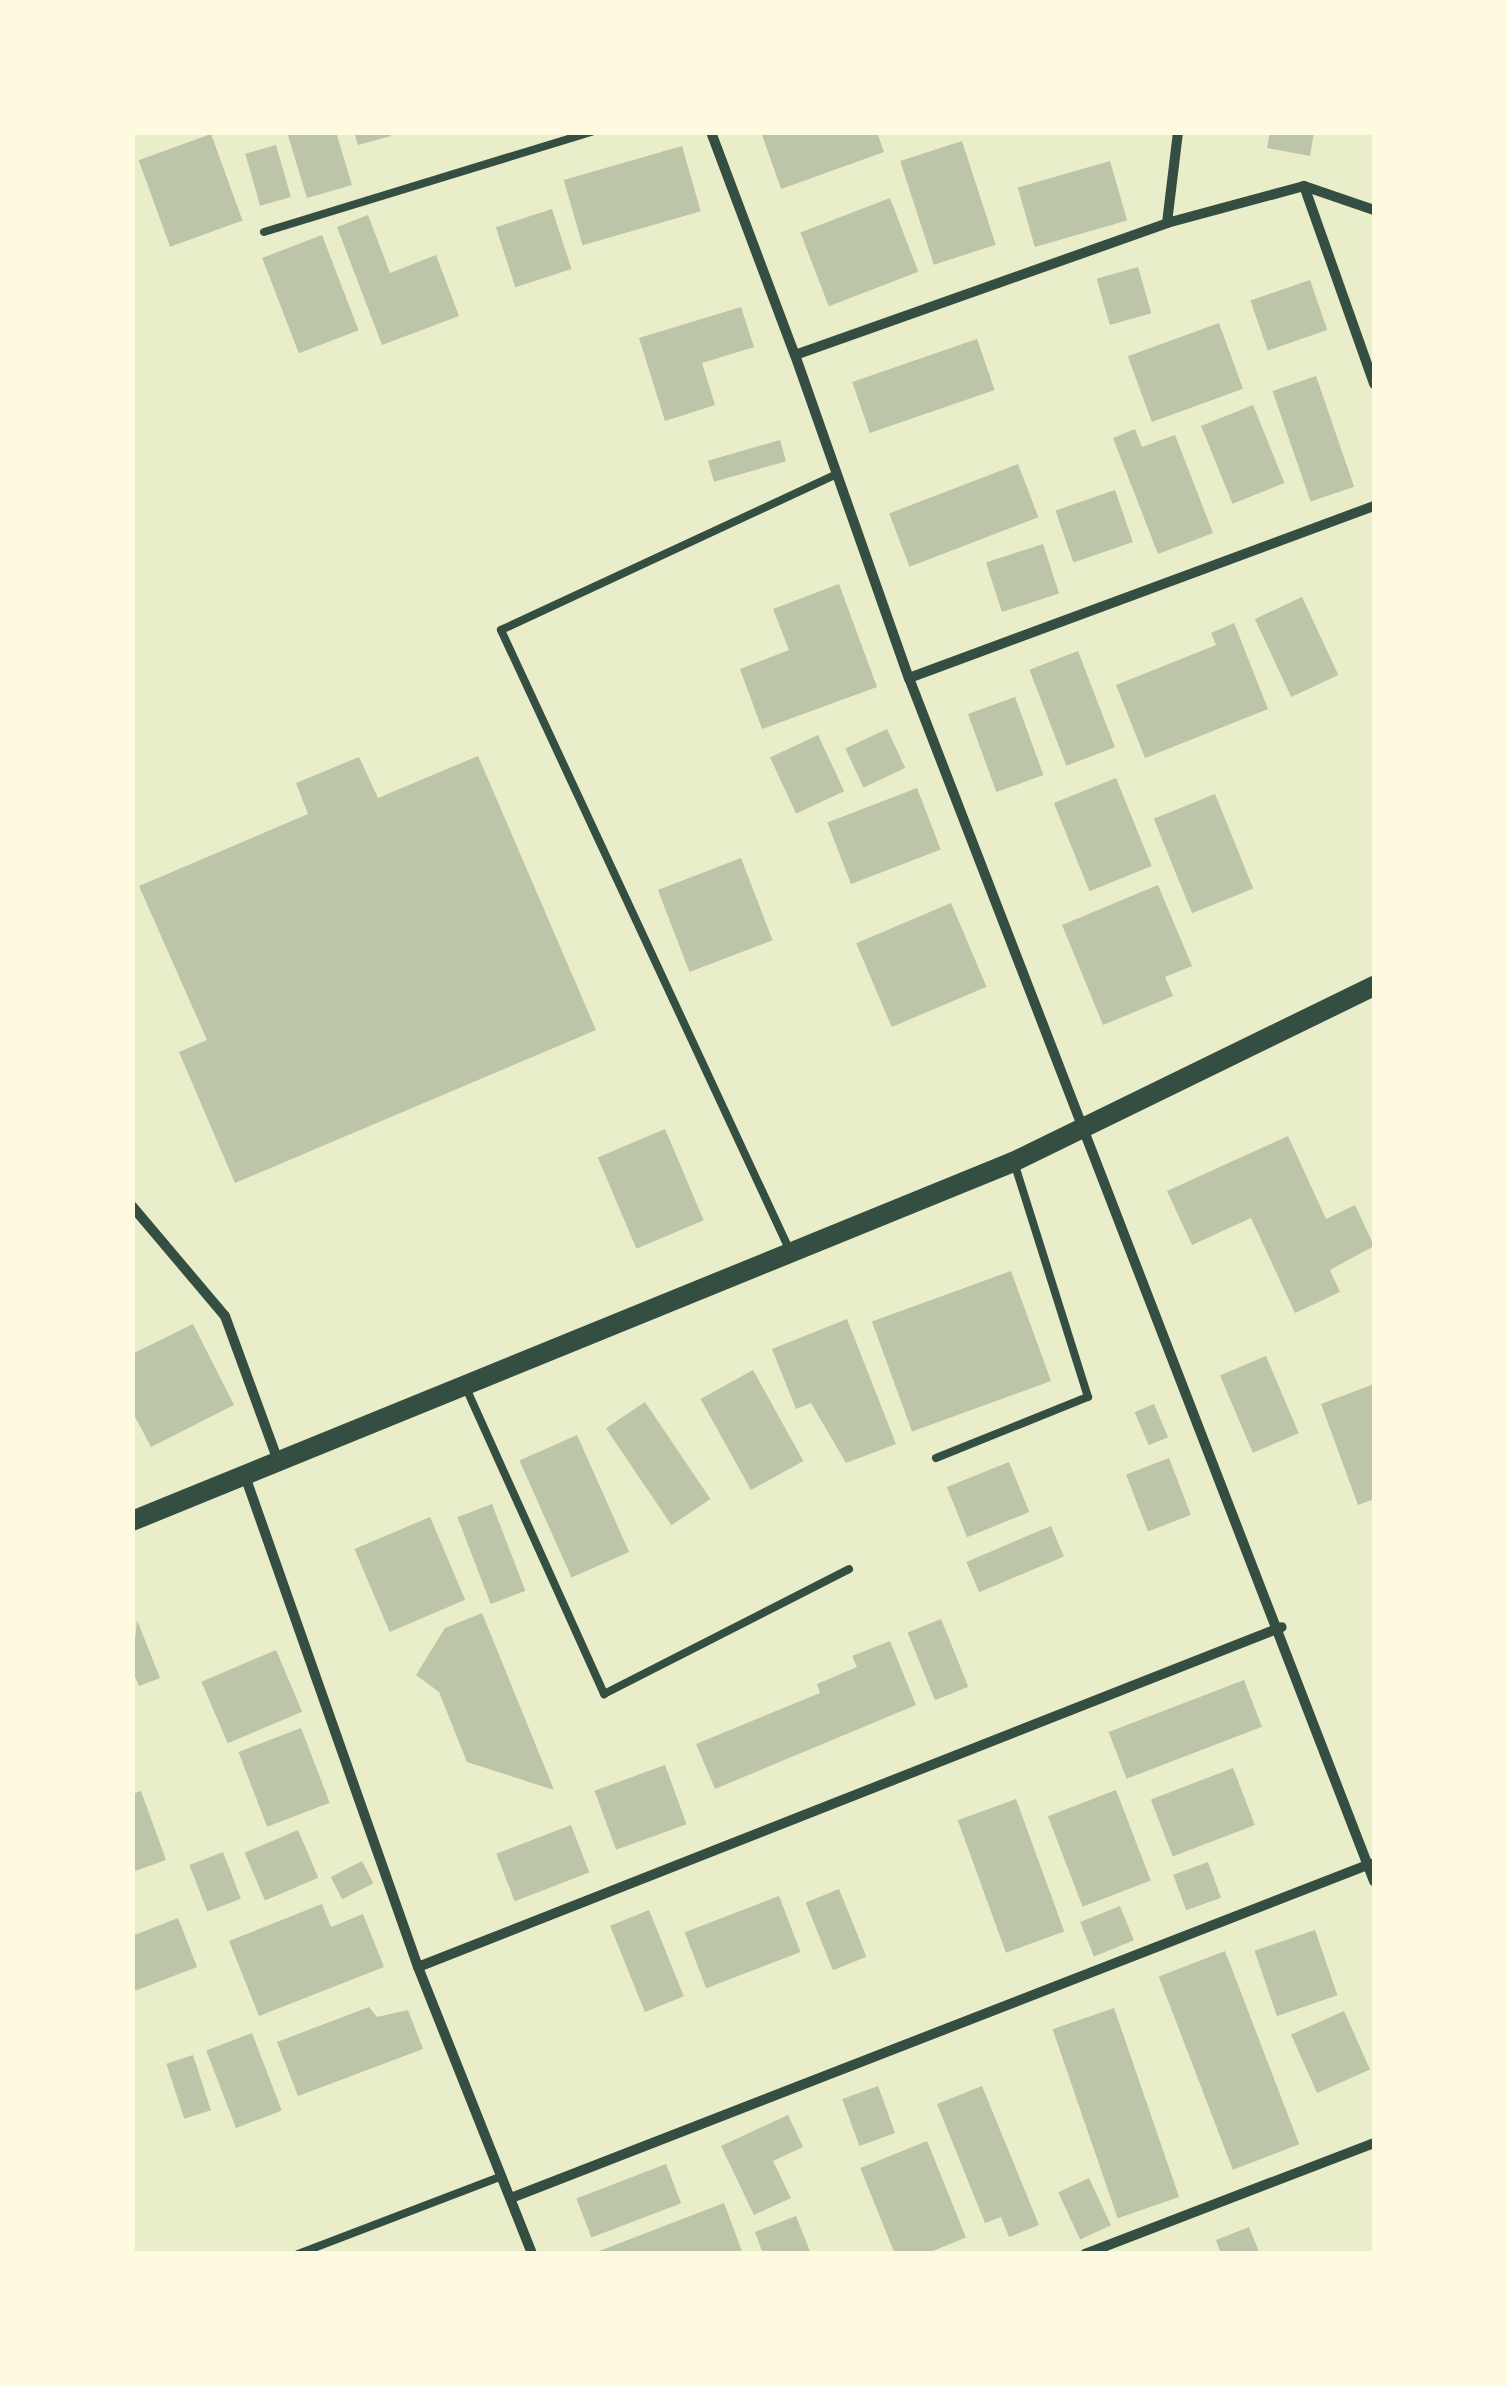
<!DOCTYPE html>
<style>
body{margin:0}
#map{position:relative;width:1507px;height:2386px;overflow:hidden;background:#e9edc9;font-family:Lora,serif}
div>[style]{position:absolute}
.building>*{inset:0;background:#bcc5a7;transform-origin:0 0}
.service>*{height:8px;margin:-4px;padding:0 4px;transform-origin:4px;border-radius:4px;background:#344e41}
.minor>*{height:10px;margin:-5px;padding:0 5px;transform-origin:5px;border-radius:5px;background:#344e41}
.secondary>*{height:20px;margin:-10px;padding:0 10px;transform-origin:10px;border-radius:10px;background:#344e41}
span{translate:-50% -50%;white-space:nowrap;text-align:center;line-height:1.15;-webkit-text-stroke:9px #fefae0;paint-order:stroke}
.frame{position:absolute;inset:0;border:135px solid #fefae0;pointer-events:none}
</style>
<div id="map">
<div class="building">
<i style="clip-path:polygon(287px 132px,336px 132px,352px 185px,307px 198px)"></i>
<i style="clip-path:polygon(354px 132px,390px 132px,391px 136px,358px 145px)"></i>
<i style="clip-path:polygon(761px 132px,877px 132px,884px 152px,781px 189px)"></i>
<i style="clip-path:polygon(1270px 132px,1314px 132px,1310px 156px,1267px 148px)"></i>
<i style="left:211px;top:134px;width:92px;height:77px;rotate:70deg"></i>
<i style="left:962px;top:141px;width:109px;height:65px;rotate:72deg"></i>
<i style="left:276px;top:145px;width:54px;height:32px;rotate:74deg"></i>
<i style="left:682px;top:146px;width:68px;height:123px;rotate:74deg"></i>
<i style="left:1110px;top:161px;width:62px;height:96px;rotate:74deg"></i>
<i style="left:890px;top:198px;width:79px;height:96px;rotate:69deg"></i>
<i style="left:552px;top:209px;width:63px;height:59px;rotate:72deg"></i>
<i style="clip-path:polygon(368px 215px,390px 273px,436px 255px,459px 316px,382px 345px,337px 227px)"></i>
<i style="left:322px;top:235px;width:102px;height:64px;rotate:69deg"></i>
<i style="left:1138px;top:267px;width:48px;height:43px;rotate:74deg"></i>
<i style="left:1310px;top:280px;width:53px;height:63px;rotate:71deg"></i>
<i style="clip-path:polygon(741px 307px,754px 347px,702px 363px,715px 405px,665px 421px,639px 338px)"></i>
<i style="left:1219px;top:323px;width:70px;height:97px;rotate:70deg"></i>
<i style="left:977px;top:339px;width:54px;height:132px;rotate:71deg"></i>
<i style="left:1316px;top:376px;width:117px;height:46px;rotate:71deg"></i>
<i style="left:1253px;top:405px;width:84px;height:56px;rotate:68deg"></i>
<i style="clip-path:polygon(1135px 429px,1142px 447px,1175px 435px,1213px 533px,1158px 554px,1113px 438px)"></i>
<i style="left:780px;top:440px;width:22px;height:75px;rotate:74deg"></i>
<i style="left:1018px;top:464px;width:57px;height:138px;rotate:69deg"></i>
<i style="left:1115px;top:490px;width:55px;height:63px;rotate:71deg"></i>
<i style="left:1043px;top:544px;width:52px;height:60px;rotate:72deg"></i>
<i style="clip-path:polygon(839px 584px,877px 687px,762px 729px,740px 669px,789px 650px,773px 609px)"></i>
<i style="left:1302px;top:597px;width:86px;height:52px;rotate:65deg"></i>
<i style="clip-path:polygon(1234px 623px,1268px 709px,1145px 758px,1116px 685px,1216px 645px,1211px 633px)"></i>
<i style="left:1078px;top:651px;width:103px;height:52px;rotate:69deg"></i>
<i style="left:1015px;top:697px;width:83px;height:50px;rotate:70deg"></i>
<i style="left:887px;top:729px;width:43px;height:46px;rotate:65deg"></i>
<i style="left:818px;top:735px;width:62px;height:53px;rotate:65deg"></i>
<i style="clip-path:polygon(478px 756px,596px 1030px,235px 1183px,179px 1052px,207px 1040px,139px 886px,308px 814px,296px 783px,359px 757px,378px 798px)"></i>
<i style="left:1116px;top:778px;width:95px;height:67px;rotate:68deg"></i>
<i style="left:917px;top:788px;width:66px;height:96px;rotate:69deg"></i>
<i style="left:1215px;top:794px;width:102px;height:66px;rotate:68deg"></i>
<i style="left:741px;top:858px;width:88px;height:89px;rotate:69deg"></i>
<i style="clip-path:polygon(1158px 885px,1192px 966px,1165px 977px,1173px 996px,1103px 1025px,1062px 925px)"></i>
<i style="left:951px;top:903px;width:91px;height:103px;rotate:67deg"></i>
<i style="left:665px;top:1129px;width:99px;height:73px;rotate:67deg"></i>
<i style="clip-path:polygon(1288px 1136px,1326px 1219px,1355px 1205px,1374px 1246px,1330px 1270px,1340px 1292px,1295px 1313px,1251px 1218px,1192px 1245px,1167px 1191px)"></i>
<i style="left:1011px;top:1271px;width:117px;height:148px;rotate:70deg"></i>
<i style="clip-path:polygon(847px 1319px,896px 1444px,846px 1463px,811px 1403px,796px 1409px,772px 1349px)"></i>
<i style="clip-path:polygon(193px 1324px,234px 1405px,151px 1447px,132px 1411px,132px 1354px)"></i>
<i style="left:1266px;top:1356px;width:84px;height:50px;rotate:67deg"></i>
<i style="left:753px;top:1370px;width:104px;height:60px;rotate:61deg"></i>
<i style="clip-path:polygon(1374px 1384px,1374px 1499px,1358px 1505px,1321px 1404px)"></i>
<i style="left:645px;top:1402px;width:117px;height:47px;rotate:56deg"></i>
<i style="left:1154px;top:1404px;width:36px;height:21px;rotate:67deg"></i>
<i style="left:577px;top:1435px;width:128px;height:63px;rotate:66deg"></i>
<i style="left:1169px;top:1458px;width:61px;height:46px;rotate:69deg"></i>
<i style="left:1009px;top:1462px;width:54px;height:67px;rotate:68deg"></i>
<i style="left:492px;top:1504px;width:93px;height:37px;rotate:69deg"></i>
<i style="left:430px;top:1517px;width:90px;height:82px;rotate:67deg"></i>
<i style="left:1051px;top:1526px;width:33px;height:92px;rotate:67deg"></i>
<i style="clip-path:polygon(482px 1613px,554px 1790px,467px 1762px,439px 1692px,416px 1675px,445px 1628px)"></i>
<i style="left:941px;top:1619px;width:73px;height:36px;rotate:68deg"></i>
<i style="clip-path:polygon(137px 1620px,160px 1678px,139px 1686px,132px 1670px)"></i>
<i style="clip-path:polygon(890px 1641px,916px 1705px,715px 1789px,696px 1744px,820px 1693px,817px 1684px,857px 1667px,852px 1656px)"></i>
<i style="left:276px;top:1650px;width:67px;height:81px;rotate:67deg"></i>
<i style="left:1244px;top:1680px;width:50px;height:145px;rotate:69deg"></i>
<i style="left:301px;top:1728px;width:80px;height:67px;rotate:69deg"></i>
<i style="left:665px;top:1765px;width:63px;height:75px;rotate:70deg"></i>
<i style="left:1233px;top:1768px;width:61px;height:88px;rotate:69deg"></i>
<i style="left:1116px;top:1790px;width:97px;height:73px;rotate:69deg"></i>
<i style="clip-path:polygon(141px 1791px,166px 1860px,132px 1872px,132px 1794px)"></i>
<i style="left:1016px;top:1799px;width:141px;height:62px;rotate:70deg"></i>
<i style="left:571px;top:1825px;width:51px;height:80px;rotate:69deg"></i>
<i style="left:298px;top:1830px;width:52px;height:58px;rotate:67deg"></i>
<i style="left:223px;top:1852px;width:50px;height:36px;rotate:69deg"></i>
<i style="left:362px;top:1861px;width:25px;height:35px;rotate:63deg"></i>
<i style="left:1208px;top:1862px;width:38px;height:37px;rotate:70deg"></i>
<i style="left:839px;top:1889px;width:73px;height:36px;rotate:68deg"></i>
<i style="left:779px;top:1896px;width:60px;height:101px;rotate:69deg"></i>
<i style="clip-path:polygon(322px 1904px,331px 1927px,363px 1914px,384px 1967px,259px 2016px,229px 1941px)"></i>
<i style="left:1120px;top:1906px;width:37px;height:43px;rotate:68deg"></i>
<i style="left:649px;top:1910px;width:93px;height:42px;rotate:68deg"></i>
<i style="clip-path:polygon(178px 1918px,197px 1967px,132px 1992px,132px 1936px)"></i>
<i style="left:1315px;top:1930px;width:69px;height:64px;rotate:71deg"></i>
<i style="left:1225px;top:1951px;width:207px;height:71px;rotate:69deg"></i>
<i style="clip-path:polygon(369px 2007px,377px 2017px,408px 2010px,423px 2049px,298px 2096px,277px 2042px)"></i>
<i style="left:1114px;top:2008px;width:200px;height:65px;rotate:71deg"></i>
<i style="left:1344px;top:2011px;width:64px;height:58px;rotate:66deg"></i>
<i style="left:252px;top:2033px;width:83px;height:49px;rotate:69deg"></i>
<i style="left:193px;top:2055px;width:58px;height:28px;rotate:72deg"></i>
<i style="left:878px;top:2086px;width:50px;height:38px;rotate:70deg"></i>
<i style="clip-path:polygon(982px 2086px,1039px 2225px,1009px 2237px,1001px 2217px,985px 2223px,937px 2104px)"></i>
<i style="clip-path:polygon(788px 2115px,803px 2147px,773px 2161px,791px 2198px,754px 2215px,721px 2146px)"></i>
<i style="left:927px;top:2141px;width:104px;height:72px;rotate:68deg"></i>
<i style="left:666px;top:2164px;width:42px;height:96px;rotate:69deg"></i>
<i style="left:1089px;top:2178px;width:52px;height:34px;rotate:65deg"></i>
<i style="clip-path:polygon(724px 2203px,743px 2254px,594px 2254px,594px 2253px)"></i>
<i style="clip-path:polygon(796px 2216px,811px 2254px,763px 2254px,755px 2232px)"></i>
<i style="clip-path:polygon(1249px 2227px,1260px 2254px,1221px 2254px,1216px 2240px)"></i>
</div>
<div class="service">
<i style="left:264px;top:232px;width:342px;rotate:-17deg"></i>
<i style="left:790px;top:1251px;width:685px;rotate:-114.96deg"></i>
<i style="left:501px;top:630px;width:370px;rotate:-24.9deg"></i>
<i style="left:466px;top:1388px;width:336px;rotate:65.7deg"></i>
<i style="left:604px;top:1694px;width:275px;rotate:-27deg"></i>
<i style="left:936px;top:1458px;width:164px;rotate:-21.9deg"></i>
<i style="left:1088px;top:1397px;width:242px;rotate:-107.5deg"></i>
<i style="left:298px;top:2254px;width:218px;rotate:-20.9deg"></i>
</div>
<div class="minor">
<i style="left:711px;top:132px;width:238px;rotate:69.4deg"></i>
<i style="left:795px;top:355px;width:395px;rotate:-19.5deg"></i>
<i style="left:1167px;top:223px;width:92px;rotate:-83.1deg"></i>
<i style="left:1304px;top:186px;width:210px;rotate:70.5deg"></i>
<i style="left:1167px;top:223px;width:142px;rotate:-15.1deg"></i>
<i style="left:1304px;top:186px;width:74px;rotate:18.9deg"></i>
<i style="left:795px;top:355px;width:343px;rotate:70.6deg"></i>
<i style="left:909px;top:678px;width:1290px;rotate:68.87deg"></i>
<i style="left:909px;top:678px;width:496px;rotate:-20.3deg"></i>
<i style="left:132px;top:1206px;width:144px;rotate:49.8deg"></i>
<i style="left:225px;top:1316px;width:151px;rotate:69.9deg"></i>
<i style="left:245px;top:1476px;width:521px;rotate:70.59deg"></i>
<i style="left:418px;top:1967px;width:309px;rotate:68.3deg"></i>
<i style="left:418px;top:1967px;width:928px;rotate:-21.48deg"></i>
<i style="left:511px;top:2198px;width:922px;rotate:-21.25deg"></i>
<i style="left:1085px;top:2254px;width:310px;rotate:-21deg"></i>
</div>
<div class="secondary">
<i style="left:132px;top:1521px;width:951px;rotate:-22.17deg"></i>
<i style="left:1013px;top:1162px;width:402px;rotate:-26deg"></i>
</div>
<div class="frame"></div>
</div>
